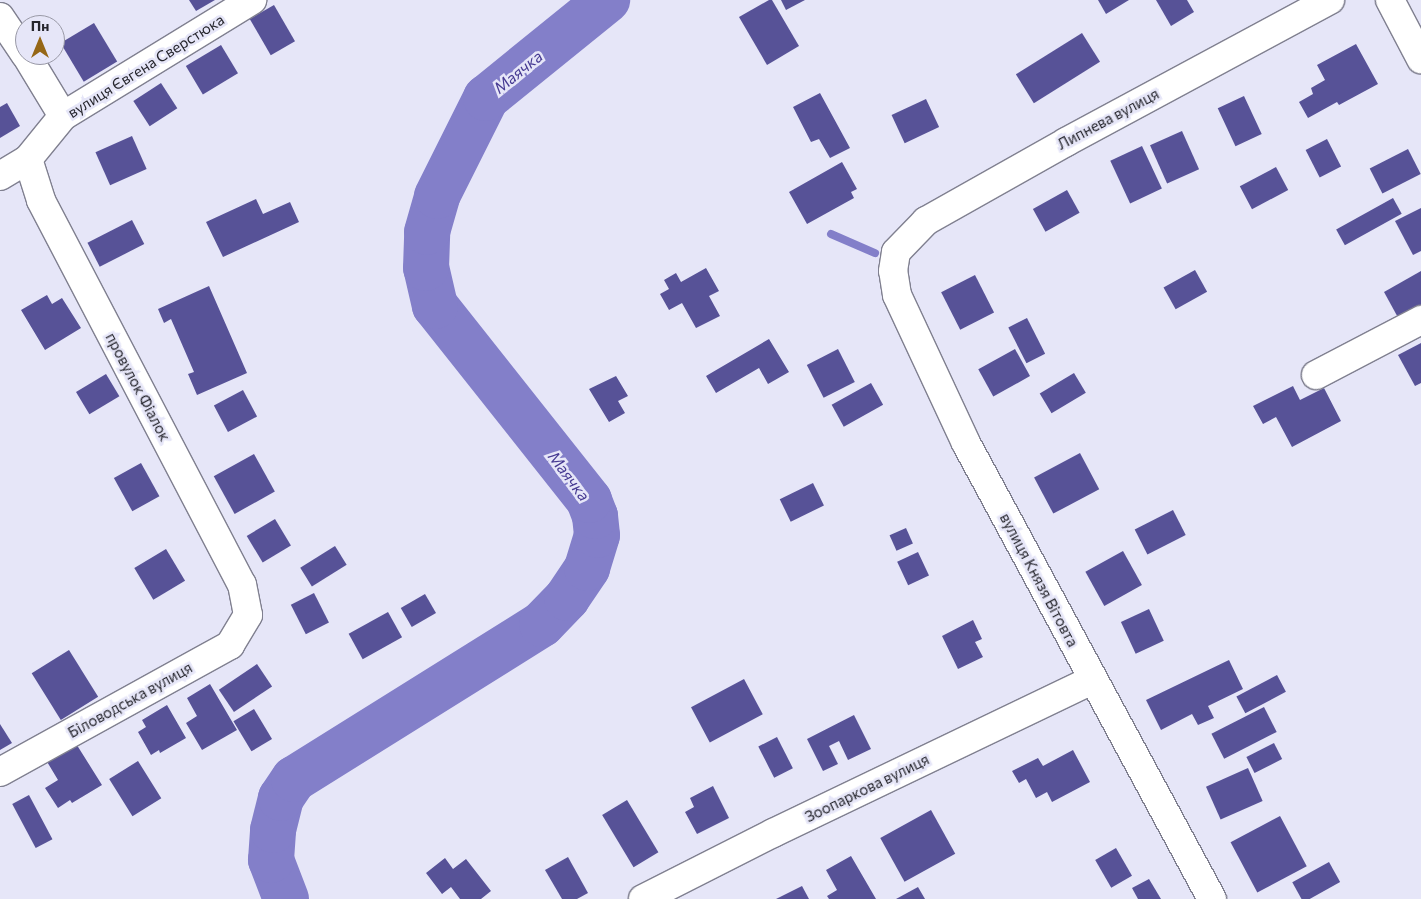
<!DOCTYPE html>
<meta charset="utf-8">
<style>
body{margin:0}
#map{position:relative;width:1421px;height:899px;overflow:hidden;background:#e6e6f8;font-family:Commissioner,sans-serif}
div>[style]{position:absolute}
.stream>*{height:8px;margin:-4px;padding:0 4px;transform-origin:4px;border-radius:4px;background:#837fc9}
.river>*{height:46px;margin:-23px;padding:0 23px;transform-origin:23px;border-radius:23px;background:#837fc9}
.building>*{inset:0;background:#575297;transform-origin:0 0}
.roads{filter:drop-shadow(1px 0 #808090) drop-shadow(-1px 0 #808090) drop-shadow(0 1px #808090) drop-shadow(0 -1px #808090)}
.minor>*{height:28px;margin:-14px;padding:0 14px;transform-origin:14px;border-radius:14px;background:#fff}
span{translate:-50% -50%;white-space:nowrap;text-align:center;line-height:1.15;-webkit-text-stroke:5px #e6e6f8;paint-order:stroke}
.street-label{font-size:15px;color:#25252c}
.water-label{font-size:16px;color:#463a92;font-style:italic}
.north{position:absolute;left:15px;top:15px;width:50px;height:50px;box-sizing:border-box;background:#e6e6f8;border:1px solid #9999a6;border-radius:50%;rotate:0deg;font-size:14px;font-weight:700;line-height:20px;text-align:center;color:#25252c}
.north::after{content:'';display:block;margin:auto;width:18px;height:22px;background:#966716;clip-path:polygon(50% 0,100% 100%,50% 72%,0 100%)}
</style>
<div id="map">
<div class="stream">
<i style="left:831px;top:234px;width:48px;rotate:23.4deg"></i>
</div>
<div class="river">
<i style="left:286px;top:899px;width:42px;rotate:-111deg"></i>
<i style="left:271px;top:860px;width:30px;rotate:-86deg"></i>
<i style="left:273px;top:830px;width:33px;rotate:-76deg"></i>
<i style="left:281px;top:798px;width:23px;rotate:-56deg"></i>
<i style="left:294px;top:779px;width:292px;rotate:-32deg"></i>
<i style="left:542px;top:624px;width:36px;rotate:-46deg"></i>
<i style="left:567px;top:598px;width:36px;rotate:-56deg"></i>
<i style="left:587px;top:568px;width:34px;rotate:-73deg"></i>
<i style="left:597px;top:535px;width:19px;rotate:-96deg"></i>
<i style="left:595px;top:516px;width:17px;rotate:-111deg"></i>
<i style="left:589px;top:500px;width:248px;rotate:-128.4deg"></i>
<i style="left:435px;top:306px;width:39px;rotate:-103deg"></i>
<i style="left:426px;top:268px;width:36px;rotate:-88deg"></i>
<i style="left:427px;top:232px;width:37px;rotate:-74deg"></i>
<i style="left:437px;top:196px;width:110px;rotate:-63.4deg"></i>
<i style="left:486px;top:98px;width:156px;rotate:-39deg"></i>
</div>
<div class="building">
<i style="clip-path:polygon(189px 0,215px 0,196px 11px)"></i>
<i style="clip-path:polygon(769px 0,772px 0,799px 46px,767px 65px,739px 17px)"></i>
<i style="clip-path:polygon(781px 0,805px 0,786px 10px)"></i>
<i style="clip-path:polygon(1098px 0,1129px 0,1106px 14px)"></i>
<i style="clip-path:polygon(1156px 0,1187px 0,1194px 12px,1171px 26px)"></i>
<i style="left:274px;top:5px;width:42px;height:28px;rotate:60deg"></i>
<i style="left:94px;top:23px;width:45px;height:39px;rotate:59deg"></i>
<i style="left:1082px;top:33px;width:34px;height:78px;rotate:58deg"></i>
<i style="clip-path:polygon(1356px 44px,1378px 84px,1339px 105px,1337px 102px,1308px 118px,1299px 102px,1313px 94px,1311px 88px,1325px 80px,1317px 65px)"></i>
<i style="left:221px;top:45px;width:33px;height:41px;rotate:59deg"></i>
<i style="left:161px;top:83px;width:30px;height:33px;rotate:57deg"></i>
<i style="clip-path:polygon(820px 93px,850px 148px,830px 158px,819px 139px,811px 142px,793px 107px)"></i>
<i style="left:1244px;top:96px;width:42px;height:29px;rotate:65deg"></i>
<i style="left:926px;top:99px;width:31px;height:38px;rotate:65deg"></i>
<i style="clip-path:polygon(7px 103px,20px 126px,0 138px,0 107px)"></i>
<i style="left:1182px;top:131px;width:42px;height:35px;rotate:66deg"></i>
<i style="left:132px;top:136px;width:36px;height:40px;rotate:66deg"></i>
<i style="left:1327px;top:139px;width:31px;height:24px;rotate:63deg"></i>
<i style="left:1142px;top:146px;width:47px;height:35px;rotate:65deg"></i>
<i style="left:1408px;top:149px;width:28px;height:43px;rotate:63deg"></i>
<i style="clip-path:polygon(842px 162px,857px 189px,851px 192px,854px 198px,807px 224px,789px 192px)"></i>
<i style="left:1276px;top:167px;width:26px;height:41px;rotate:62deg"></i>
<i style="left:1067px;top:190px;width:26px;height:39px;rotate:61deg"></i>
<i style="left:1393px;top:198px;width:18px;height:65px;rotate:61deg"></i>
<i style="clip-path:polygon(256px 199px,263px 214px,290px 202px,299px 222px,223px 257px,206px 222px)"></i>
<i style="clip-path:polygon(1421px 208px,1421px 251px,1413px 255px,1395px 221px)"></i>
<i style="left:132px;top:220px;width:27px;height:50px;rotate:63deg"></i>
<i style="clip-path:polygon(706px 268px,719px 291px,709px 296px,720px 316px,696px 328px,682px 303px,669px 310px,660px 294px,669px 289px,664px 280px,676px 273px,681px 282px)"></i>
<i style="left:1195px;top:270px;width:25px;height:36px;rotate:61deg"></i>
<i style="clip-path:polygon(1421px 271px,1421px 312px,1401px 323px,1384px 292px)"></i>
<i style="left:975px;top:275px;width:42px;height:38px;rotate:63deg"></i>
<i style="clip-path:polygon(209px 286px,247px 373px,197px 395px,188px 374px,194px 372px,171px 319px,164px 323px,158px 309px)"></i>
<i style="clip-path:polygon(47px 295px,52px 304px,62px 298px,81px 328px,45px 350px,21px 310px)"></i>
<i style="left:1027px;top:318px;width:40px;height:21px;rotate:63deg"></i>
<i style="clip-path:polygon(769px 339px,789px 372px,768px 384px,759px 368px,716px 393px,706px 376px)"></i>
<i style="clip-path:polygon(1421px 343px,1421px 383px,1415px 386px,1398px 355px)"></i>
<i style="left:838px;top:349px;width:37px;height:35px;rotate:63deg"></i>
<i style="left:1015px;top:349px;width:31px;height:42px;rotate:61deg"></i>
<i style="left:1074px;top:373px;width:23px;height:40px;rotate:59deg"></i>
<i style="left:106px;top:374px;width:26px;height:35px;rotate:59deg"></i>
<i style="clip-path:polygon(616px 376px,628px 396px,618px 401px,625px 413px,609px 422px,589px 389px)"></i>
<i style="left:871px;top:383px;width:25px;height:45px;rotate:61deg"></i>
<i style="clip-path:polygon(1293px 386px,1300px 400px,1324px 388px,1341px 421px,1292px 447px,1276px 417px,1263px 424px,1253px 406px)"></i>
<i style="left:243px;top:390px;width:30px;height:33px;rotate:62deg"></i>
<i style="left:1080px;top:453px;width:41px;height:52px;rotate:62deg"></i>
<i style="left:254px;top:454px;width:43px;height:46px;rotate:61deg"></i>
<i style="left:141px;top:463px;width:38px;height:31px;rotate:61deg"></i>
<i style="left:813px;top:483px;width:25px;height:37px;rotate:64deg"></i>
<i style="left:1173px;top:510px;width:28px;height:43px;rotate:63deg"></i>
<i style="left:275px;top:519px;width:31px;height:33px;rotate:59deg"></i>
<i style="left:906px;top:528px;width:17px;height:18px;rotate:66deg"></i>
<i style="left:335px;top:546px;width:22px;height:41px;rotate:58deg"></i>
<i style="left:166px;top:549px;width:37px;height:37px;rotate:59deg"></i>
<i style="left:1123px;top:551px;width:39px;height:43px;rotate:61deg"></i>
<i style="left:918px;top:552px;width:26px;height:23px;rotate:65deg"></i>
<i style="left:314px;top:593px;width:33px;height:26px;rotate:63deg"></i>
<i style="left:425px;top:594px;width:22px;height:28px;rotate:60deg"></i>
<i style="left:1149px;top:609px;width:35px;height:31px;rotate:65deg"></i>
<i style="left:388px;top:612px;width:29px;height:45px;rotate:61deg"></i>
<i style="clip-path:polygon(973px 620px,982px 639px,975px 642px,983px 657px,958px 669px,942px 636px)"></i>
<i style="left:69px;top:650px;width:55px;height:44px;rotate:58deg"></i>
<i style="clip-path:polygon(1229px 660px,1243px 689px,1208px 706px,1214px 718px,1198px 725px,1192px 714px,1161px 730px,1146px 700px)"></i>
<i style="left:257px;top:664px;width:27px;height:46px;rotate:56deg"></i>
<i style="left:1277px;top:675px;width:19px;height:46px;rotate:62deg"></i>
<i style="left:744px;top:679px;width:40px;height:60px;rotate:62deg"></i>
<i style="clip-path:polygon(210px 684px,237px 730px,202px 750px,186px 723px,197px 716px,187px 698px)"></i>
<i style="clip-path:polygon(167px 705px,186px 738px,160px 753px,159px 750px,151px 755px,138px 732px,146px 727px,142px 720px)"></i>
<i style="left:1264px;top:707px;width:28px;height:59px;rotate:63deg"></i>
<i style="left:254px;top:709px;width:35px;height:24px;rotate:59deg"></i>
<i style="clip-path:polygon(854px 715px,871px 749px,848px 760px,839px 741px,829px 746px,838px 764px,823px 771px,807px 739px)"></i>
<i style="clip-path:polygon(0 724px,12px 743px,0 750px)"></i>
<i style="left:777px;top:737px;width:35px;height:21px;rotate:63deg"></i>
<i style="clip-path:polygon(75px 742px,102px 785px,72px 803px,70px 800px,58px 808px,45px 788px,58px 780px,46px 760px)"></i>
<i style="left:1274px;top:743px;width:18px;height:31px;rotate:63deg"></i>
<i style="clip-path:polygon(1073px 750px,1090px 782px,1052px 802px,1047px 792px,1036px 798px,1026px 779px,1019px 783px,1012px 771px,1038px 758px,1043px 766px)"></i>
<i style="left:138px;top:761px;width:44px;height:34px;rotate:58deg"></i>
<i style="left:1248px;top:768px;width:36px;height:46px;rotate:66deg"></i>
<i style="clip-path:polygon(713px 786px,729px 818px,697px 834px,685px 812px,694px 807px,690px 798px)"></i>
<i style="left:29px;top:795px;width:50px;height:19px;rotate:62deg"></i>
<i style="left:627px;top:800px;width:61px;height:29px;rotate:59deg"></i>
<i style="left:931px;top:810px;width:50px;height:58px;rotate:61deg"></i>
<i style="left:1280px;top:816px;width:57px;height:56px;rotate:62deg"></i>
<i style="left:1116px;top:848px;width:32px;height:24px;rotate:60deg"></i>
<i style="clip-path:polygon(851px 856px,876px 899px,829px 899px,827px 896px,837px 890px,826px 870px)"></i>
<i style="clip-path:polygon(568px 857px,588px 893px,577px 899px,562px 899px,545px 870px)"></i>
<i style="clip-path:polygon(445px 858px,453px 869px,466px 859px,491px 891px,481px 899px,460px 899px,451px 887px,442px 894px,426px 873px)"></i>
<i style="left:1329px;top:862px;width:23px;height:42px;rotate:61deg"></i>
<i style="clip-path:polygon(1149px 879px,1161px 899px,1138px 899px,1132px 888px)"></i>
<i style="clip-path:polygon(802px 886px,809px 899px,776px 899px)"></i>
<i style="clip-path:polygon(918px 887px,925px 899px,896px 899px)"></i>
</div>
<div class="roads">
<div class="minor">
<i style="left:1390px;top:0;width:67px;rotate:62.3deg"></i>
<i style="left:0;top:17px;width:45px;rotate:56deg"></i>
<i style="left:26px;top:55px;width:71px;rotate:58.8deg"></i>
<i style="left:0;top:176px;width:33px;rotate:-31deg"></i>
<i style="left:28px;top:159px;width:55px;rotate:-50.9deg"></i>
<i style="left:63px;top:116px;width:222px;rotate:-31.5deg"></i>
<i style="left:1316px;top:375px;width:119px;rotate:-27.6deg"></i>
<i style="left:0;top:772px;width:263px;rotate:-28.9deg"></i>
<i style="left:230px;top:645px;width:35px;rotate:-59deg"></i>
<i style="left:248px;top:615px;width:31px;rotate:-101deg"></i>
<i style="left:242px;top:585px;width:434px;rotate:-117.6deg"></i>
<i style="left:41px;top:200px;width:43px;rotate:-107.6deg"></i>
<i style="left:643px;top:899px;width:146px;rotate:-26.9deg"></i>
<i style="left:773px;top:833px;width:354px;rotate:-25.6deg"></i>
<i style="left:1212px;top:899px;width:518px;rotate:-118.35deg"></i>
<i style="left:966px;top:443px;width:163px;rotate:-115deg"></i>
<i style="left:897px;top:295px;width:24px;rotate:-99deg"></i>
<i style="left:893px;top:271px;width:19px;rotate:-81deg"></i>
<i style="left:896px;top:252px;width:43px;rotate:-45.9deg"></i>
<i style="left:926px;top:221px;width:161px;rotate:-29.4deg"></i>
<i style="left:1066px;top:142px;width:300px;rotate:-28.3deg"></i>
</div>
</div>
<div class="street-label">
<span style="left:146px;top:66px;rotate:-32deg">вулиця Євгена Сверстюка</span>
<span style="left:1108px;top:119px;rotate:-28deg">Липнева вулиця</span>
<span style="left:138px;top:387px;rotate:62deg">провулок Фіалок</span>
<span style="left:1039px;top:580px;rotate:62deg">вулиця Князя Вітовта</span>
<span style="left:130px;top:700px;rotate:-29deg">Біловодська вулиця</span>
<span style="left:867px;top:788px;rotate:-26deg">Зоопаркова вулиця</span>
</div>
<div class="water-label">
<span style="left:518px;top:72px;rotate:-39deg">Маячка</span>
<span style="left:569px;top:476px;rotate:53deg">Маячка</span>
</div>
<div class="north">Пн</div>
</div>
